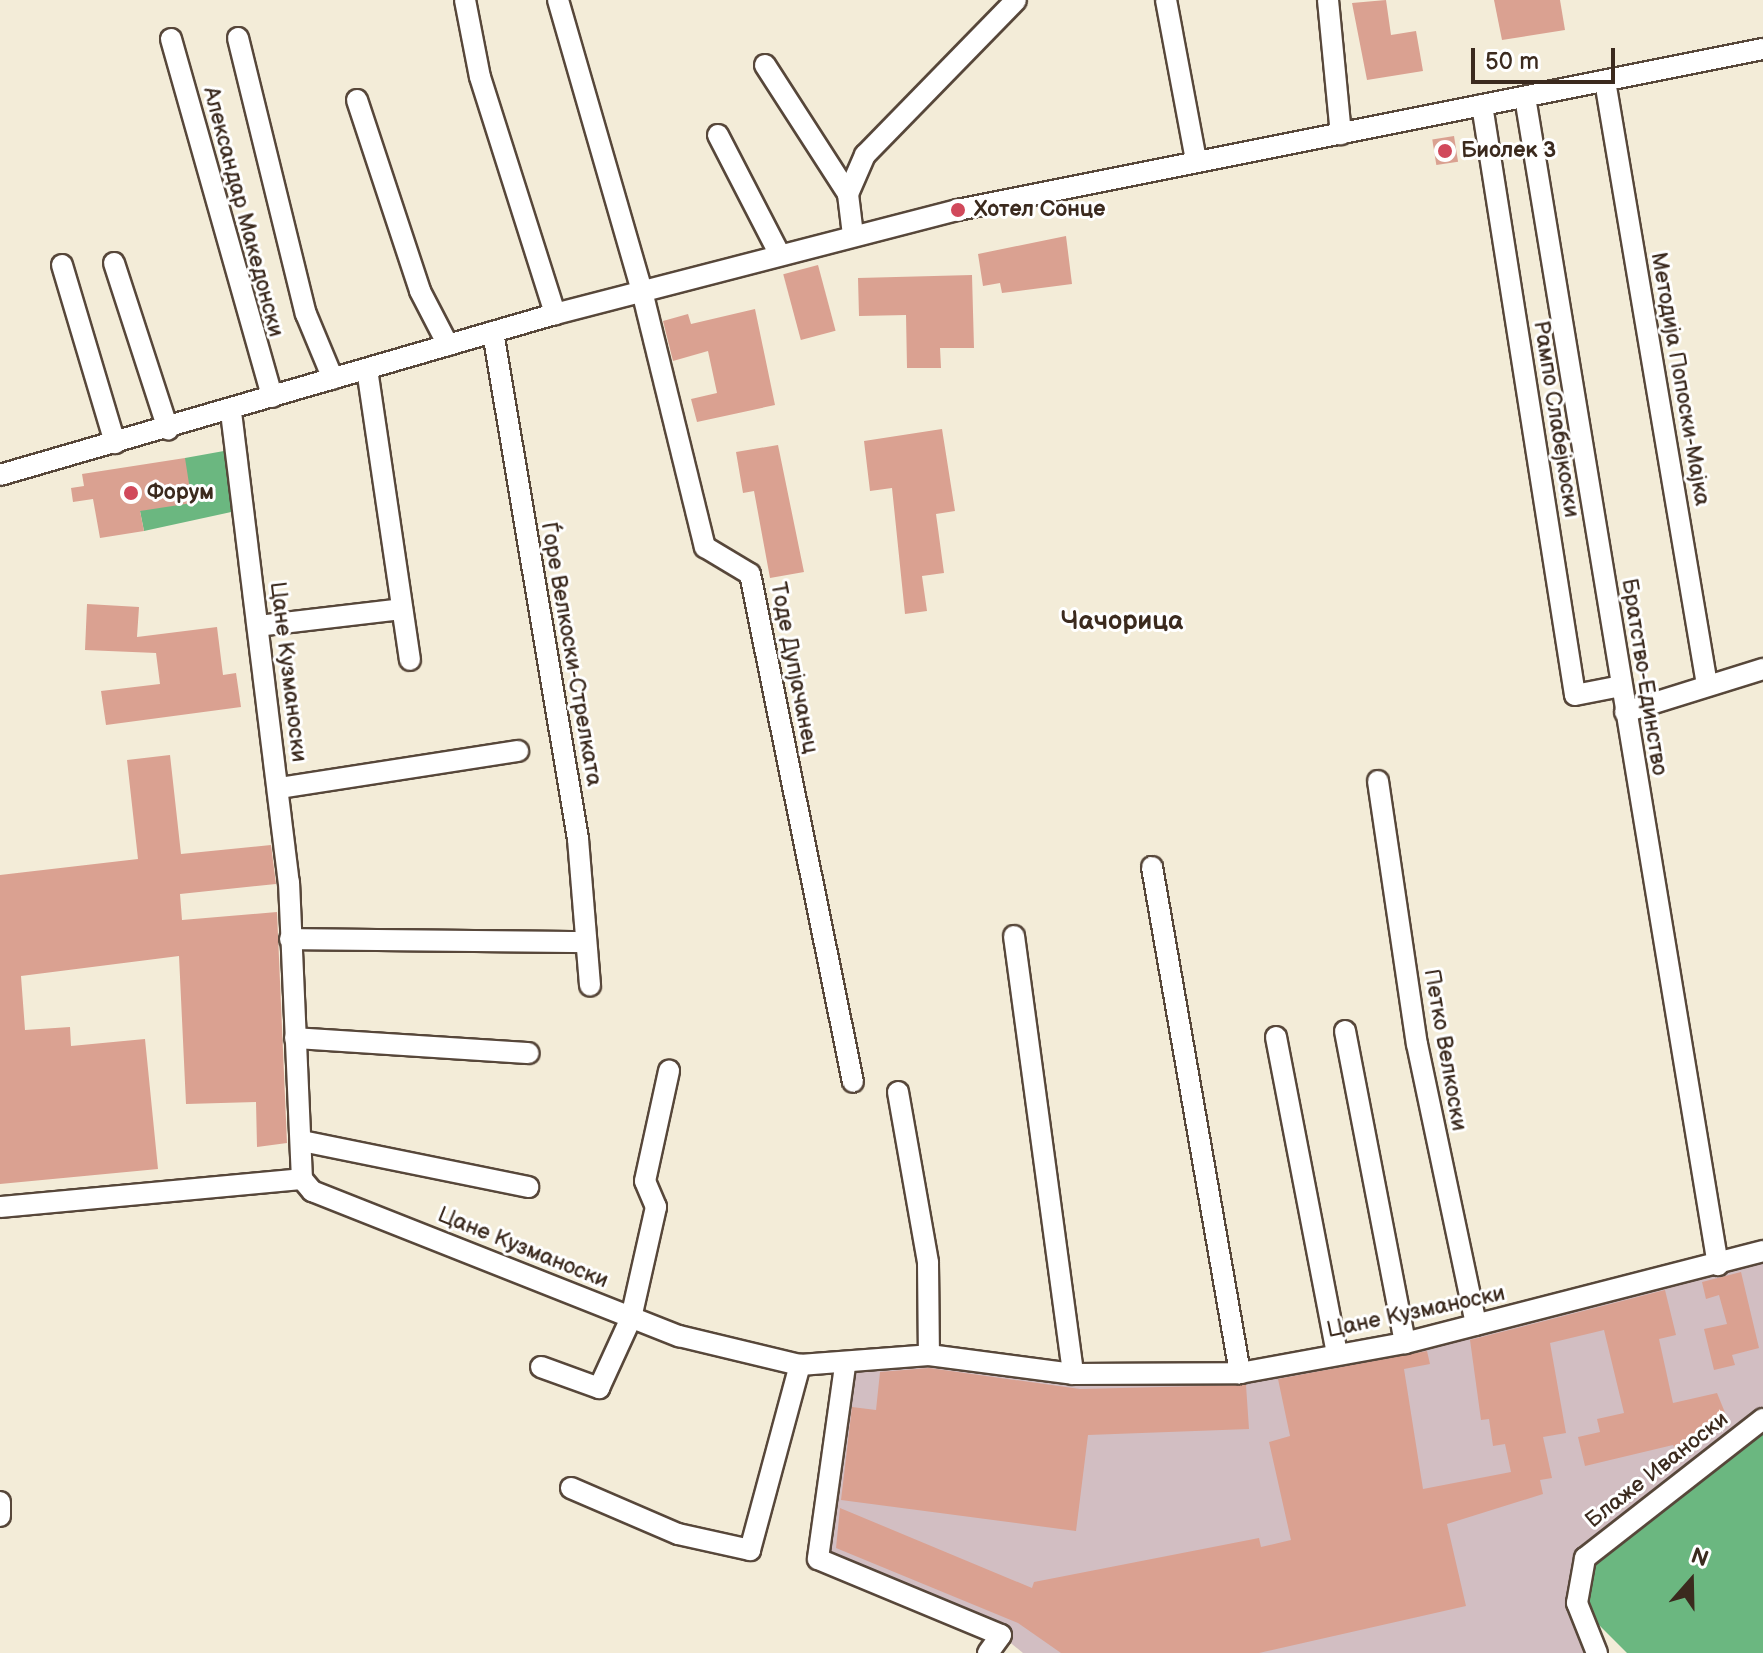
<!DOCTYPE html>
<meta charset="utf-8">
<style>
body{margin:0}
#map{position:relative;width:1763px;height:1653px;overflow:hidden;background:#f3ecd8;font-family:"Balsamiq Sans",sans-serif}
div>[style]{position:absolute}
.industrial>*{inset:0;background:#d2bec2}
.forest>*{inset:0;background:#6bb780}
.building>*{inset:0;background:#daa191;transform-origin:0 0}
.roads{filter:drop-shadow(2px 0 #57473a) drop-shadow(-2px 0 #57473a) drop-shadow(0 2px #57473a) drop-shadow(0 -2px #57473a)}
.minor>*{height:20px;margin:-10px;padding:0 10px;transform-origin:10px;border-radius:10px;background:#fff}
.dots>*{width:22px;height:22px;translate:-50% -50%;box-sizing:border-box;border:4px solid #fff;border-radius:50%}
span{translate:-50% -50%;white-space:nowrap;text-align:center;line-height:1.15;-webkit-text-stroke:6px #fff;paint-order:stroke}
.poi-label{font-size:22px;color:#3b2a1e;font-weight:700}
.left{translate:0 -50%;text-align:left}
.street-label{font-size:22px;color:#3b2a1e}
.quarter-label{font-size:26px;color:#3b2a1e;font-weight:700}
.north{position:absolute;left:1651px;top:1541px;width:80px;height:80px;-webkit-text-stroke:6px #fff;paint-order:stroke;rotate:20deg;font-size:22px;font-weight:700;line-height:32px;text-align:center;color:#3b2a1e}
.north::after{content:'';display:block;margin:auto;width:28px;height:36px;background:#3b2a1e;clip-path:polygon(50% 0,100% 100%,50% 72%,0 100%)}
.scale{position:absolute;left:1471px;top:48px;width:144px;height:36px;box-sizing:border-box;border:4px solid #3b2a1e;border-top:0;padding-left:10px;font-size:24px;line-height:28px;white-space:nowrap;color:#3b2a1e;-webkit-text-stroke:6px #fff;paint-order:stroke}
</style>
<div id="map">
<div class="industrial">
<i style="clip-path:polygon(1763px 1251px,1763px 1419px,1585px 1558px,1597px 1653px,1023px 1653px,1001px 1635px,818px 1559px,845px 1366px,884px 1354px,1073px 1374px,1240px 1373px)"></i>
</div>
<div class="forest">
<i style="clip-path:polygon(235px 449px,245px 509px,144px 531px,140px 511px,185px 458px)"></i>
<i style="clip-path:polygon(1763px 1419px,1763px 1653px,1627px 1653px,1577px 1603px,1585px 1558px)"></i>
</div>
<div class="building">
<i style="clip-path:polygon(1386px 0,1391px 35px,1416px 31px,1423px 71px,1367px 80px,1352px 3px)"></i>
<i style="clip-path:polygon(1494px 0,1560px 0,1565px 30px,1502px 40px)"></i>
<i style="left:1454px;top:136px;width:26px;height:22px;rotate:81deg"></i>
<i style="clip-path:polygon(1066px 236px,1072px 284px,1002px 293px,1000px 283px,983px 286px,978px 254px)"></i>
<i style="left:818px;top:265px;width:68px;height:36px;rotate:75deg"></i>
<i style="clip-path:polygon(972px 275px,974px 348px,940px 348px,941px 368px,907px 368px,906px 315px,859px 316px,858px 278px)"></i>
<i style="clip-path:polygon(755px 309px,775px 405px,697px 422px,691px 399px,717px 393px,708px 351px,673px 361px,663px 321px,688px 314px,691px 324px)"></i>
<i style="clip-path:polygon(942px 429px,955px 511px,936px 514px,944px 573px,922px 576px,927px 611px,905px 614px,892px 488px,870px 491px,864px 441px)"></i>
<i style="clip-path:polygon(778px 445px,804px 572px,770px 578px,754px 491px,743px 493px,736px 452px)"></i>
<i style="clip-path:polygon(185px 458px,192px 503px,140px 511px,144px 531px,100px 538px,93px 499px,73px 502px,71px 488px,84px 486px,82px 474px)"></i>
<i style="clip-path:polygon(87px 604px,139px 607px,137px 637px,217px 627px,223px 675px,236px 673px,241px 707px,106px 725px,101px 691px,160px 684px,156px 653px,85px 650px)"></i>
<i style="clip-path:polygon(170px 755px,181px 854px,271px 845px,276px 884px,180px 894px,182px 920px,277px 912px,287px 1143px,257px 1147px,256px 1102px,186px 1104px,179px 956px,21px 976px,25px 1030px,70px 1027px,71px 1046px,145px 1039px,158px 1169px,0 1184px,0 875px,138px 859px,127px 760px)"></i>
<i style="clip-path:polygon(1741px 1272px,1759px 1348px,1732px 1355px,1735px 1365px,1714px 1370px,1704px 1329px,1727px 1324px,1719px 1295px,1706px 1299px,1702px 1282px)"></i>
<i style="clip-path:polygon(1665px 1290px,1676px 1335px,1659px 1339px,1673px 1403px,1717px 1393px,1726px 1415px,1679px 1455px,1673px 1445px,1585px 1466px,1578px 1437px,1600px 1432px,1597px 1419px,1624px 1413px,1604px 1330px,1550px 1343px,1566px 1433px,1543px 1437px,1552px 1478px,1540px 1480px,1543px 1494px,1447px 1524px,1466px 1606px,1259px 1653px,1061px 1653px,1018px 1623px,836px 1548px,840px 1508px,1032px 1588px,1034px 1582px,1259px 1538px,1261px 1547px,1291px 1540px,1269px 1442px,1290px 1436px,1278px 1379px,1427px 1351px,1430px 1364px,1404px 1369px,1423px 1489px,1511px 1472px,1505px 1444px,1493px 1446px,1489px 1419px,1481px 1420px,1470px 1340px)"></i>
<i style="clip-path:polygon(929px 1368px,1080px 1389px,1246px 1385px,1249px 1429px,1088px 1435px,1076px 1531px,841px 1500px,852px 1407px,876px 1410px,880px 1372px)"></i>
</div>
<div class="roads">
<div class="minor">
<i style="left:465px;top:0;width:78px;rotate:79deg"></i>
<i style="left:480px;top:77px;width:249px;rotate:72.4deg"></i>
<i style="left:558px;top:0;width:303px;rotate:73.9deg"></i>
<i style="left:642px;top:291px;width:264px;rotate:76.2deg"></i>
<i style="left:705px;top:547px;width:52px;rotate:31deg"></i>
<i style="left:750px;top:574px;width:518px;rotate:78.54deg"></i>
<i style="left:1166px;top:0;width:164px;rotate:79.4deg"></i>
<i style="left:1328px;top:0;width:135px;rotate:84.5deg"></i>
<i style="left:238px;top:38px;width:284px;rotate:76.2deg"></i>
<i style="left:306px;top:314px;width:70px;rotate:67.4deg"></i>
<i style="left:171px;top:39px;width:372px;rotate:74.2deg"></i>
<i style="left:765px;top:65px;width:153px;rotate:57.2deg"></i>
<i style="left:1605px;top:81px;width:613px;rotate:80.41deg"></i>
<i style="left:1525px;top:97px;width:1184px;rotate:80.62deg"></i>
<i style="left:357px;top:100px;width:201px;rotate:71.7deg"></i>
<i style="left:420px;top:291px;width:61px;rotate:62.6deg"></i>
<i style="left:1482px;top:105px;width:597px;rotate:81.04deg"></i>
<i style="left:1575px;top:695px;width:47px;rotate:-11.1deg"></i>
<i style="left:718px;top:135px;width:133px;rotate:62.7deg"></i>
<i style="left:853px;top:235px;width:41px;rotate:-97deg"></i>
<i style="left:848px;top:194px;width:43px;rotate:-66.4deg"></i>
<i style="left:865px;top:155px;width:216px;rotate:-45.7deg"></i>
<i style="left:114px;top:263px;width:175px;rotate:72deg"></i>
<i style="left:62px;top:265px;width:186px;rotate:73.4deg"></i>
<i style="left:493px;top:332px;width:514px;rotate:80.48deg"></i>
<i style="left:578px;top:839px;width:147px;rotate:85.3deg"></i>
<i style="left:367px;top:369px;width:294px;rotate:81.6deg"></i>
<i style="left:231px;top:412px;width:474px;rotate:83deg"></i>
<i style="left:289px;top:882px;width:297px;rotate:87.5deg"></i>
<i style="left:302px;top:1179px;width:16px;rotate:50deg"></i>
<i style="left:312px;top:1191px;width:395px;rotate:21.6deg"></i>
<i style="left:679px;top:1336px;width:124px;rotate:13.5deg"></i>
<i style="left:800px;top:1365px;width:129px;rotate:-4.4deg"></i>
<i style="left:929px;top:1355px;width:145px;rotate:7.5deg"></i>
<i style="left:1073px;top:1374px;width:167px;rotate:-0.3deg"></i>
<i style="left:1240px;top:1373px;width:168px;rotate:-10.3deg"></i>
<i style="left:1405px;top:1343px;width:370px;rotate:-14.4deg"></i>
<i style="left:0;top:475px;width:578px;rotate:-16.18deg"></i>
<i style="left:555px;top:314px;width:416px;rotate:-14.5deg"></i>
<i style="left:958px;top:210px;width:821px;rotate:-11.31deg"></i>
<i style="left:258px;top:626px;width:145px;rotate:-6.7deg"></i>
<i style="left:1625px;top:712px;width:145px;rotate:-17.3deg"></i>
<i style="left:1378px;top:781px;width:266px;rotate:81.6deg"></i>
<i style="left:1417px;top:1044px;width:287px;rotate:78.1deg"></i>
<i style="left:279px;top:788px;width:242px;rotate:-8.8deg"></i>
<i style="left:1152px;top:867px;width:514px;rotate:80.13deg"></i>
<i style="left:1014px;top:936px;width:442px;rotate:82.3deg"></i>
<i style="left:290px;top:939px;width:296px;rotate:0.6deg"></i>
<i style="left:1345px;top:1031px;width:318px;rotate:79.1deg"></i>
<i style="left:1276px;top:1037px;width:323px;rotate:79.1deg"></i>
<i style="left:295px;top:1038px;width:234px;rotate:3.7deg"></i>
<i style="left:898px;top:1092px;width:174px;rotate:80deg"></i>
<i style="left:928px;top:1263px;width:92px;rotate:89.4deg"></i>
<i style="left:302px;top:1141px;width:231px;rotate:11.5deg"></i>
<i style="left:0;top:1207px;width:303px;rotate:-5.3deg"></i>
<i style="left:845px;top:1366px;width:195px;rotate:98deg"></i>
<i style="left:818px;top:1559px;width:198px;rotate:22.6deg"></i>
<i style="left:1001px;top:1635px;width:22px;rotate:126deg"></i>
<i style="left:541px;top:1367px;width:62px;rotate:19.9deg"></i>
<i style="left:599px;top:1388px;width:77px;rotate:-65.4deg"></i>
<i style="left:631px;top:1318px;width:114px;rotate:-77.3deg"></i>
<i style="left:656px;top:1207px;width:28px;rotate:-113deg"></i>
<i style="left:645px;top:1181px;width:113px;rotate:-77.7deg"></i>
<i style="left:571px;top:1488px;width:116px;rotate:23.3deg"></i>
<i style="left:678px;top:1534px;width:74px;rotate:12.5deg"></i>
<i style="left:750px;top:1550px;width:192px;rotate:-74.9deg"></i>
<i style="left:0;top:1502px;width:14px;rotate:90deg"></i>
<i style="left:1597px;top:1653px;width:54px;rotate:-111.8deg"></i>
<i style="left:1577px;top:1603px;width:46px;rotate:-79.9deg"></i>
<i style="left:1585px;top:1558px;width:226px;rotate:-38deg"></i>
</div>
</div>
<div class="dots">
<i style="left:1445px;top:151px;background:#d1495b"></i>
<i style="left:958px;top:210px;background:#d1495b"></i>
<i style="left:131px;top:493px;background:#d1495b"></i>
</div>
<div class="poi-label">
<span class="left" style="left:1461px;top:151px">Биолек 3</span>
<span class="left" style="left:974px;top:210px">Хотел Сонце</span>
<span class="left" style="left:147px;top:493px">Форум</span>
</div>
<div class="street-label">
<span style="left:243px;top:212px;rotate:75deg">Александар Македонски</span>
<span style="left:1680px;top:379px;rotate:80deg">Методија Попоски-Мајка</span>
<span style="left:1556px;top:419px;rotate:81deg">Рампо Слабејкоски</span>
<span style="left:571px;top:654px;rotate:80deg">Ѓоре Велкоски-Стрелката</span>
<span style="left:794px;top:668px;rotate:79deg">Тоде Дупјачанец</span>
<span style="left:288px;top:672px;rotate:83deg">Цане Кузманоски</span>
<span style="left:1644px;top:677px;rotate:81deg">Братство-Единство</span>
<span style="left:1445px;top:1050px;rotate:80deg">Петко Велкоски</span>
<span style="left:523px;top:1248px;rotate:22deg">Цане Кузманоски</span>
<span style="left:1416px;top:1312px;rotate:-12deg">Цане Кузманоски</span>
<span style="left:1657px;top:1470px;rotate:-38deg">Блаже Иваноски</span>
</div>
<div class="quarter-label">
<span style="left:1122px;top:622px">Чачорица</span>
</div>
<div class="north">N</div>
<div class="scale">50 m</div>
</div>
